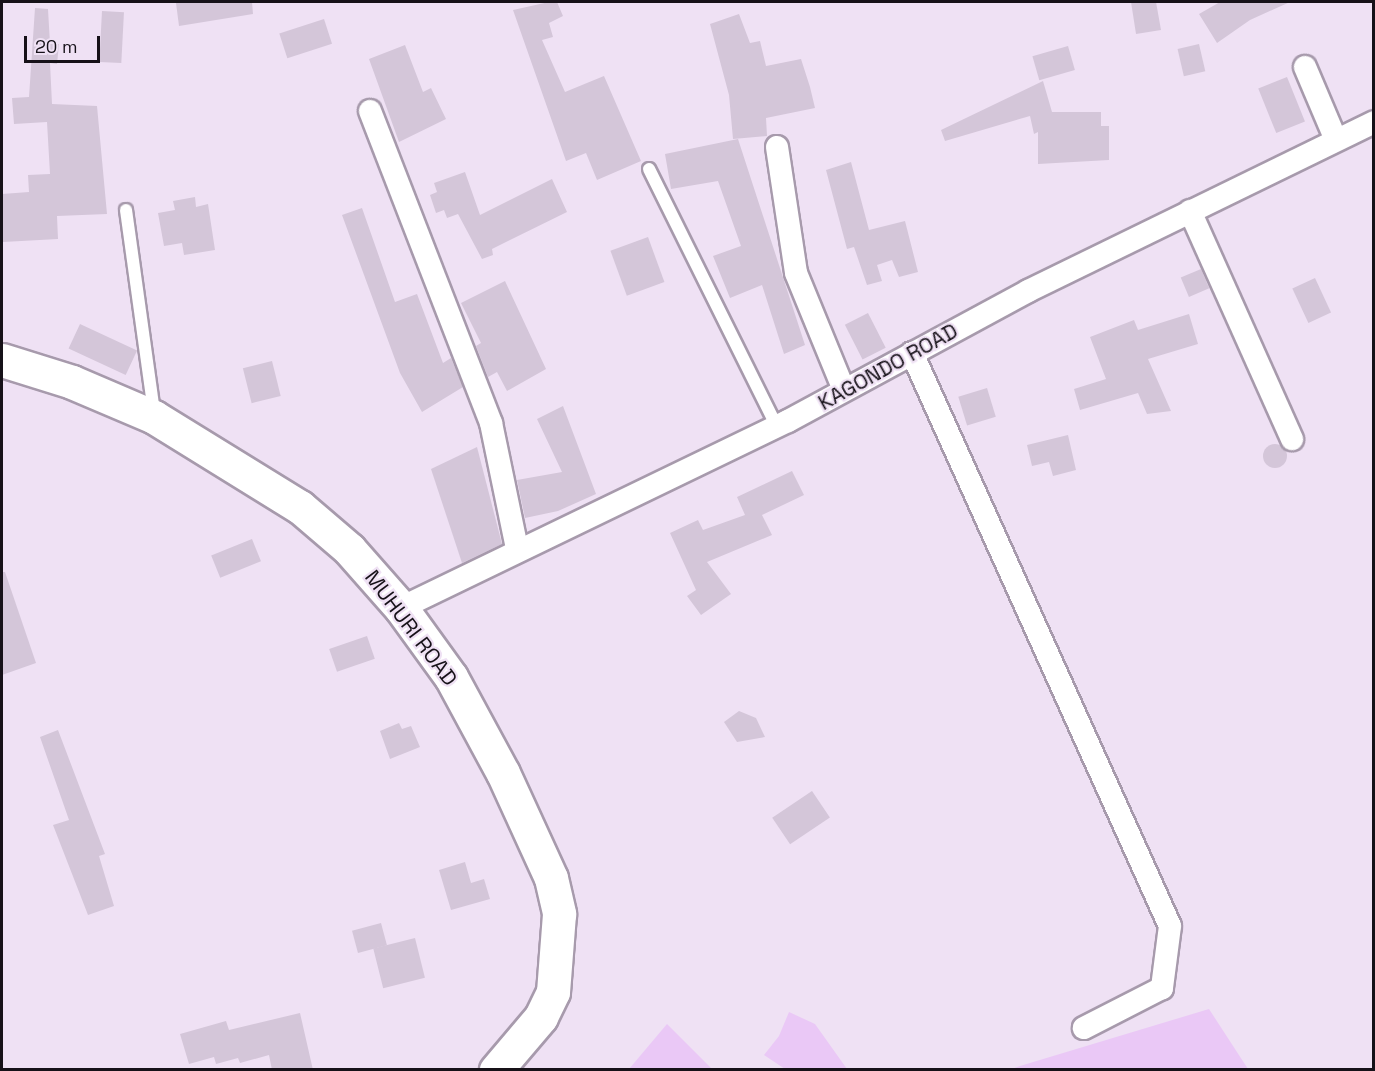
<!DOCTYPE html>
<style>
body{margin:0}
#map{position:relative;width:1375px;height:1071px;overflow:hidden;background:#efe1f4;font-family:"Space Grotesk",sans-serif}
div>[style]{position:absolute}
.green>*{inset:0;background:#eac8f6}
.building>*{inset:0;background:#d4c6d9;transform-origin:0 0}
.round{border-radius:50%}
.roads{filter:drop-shadow(2px 0 #a79aac) drop-shadow(-2px 0 #a79aac) drop-shadow(0 2px #a79aac) drop-shadow(0 -2px #a79aac)}
.lane>*{height:12px;margin:-6px;padding:0 6px;transform-origin:6px;border-radius:6px;background:#fff}
.street>*{height:22px;margin:-11px;padding:0 11px;transform-origin:11px;border-radius:11px;background:#fff}
.secondary>*{height:33px;margin:-16.5px;padding:0 16.5px;transform-origin:16.5px;border-radius:16.5px;background:#fff}
span{translate:-50% -50%;white-space:nowrap;text-align:center;line-height:1.15;-webkit-text-stroke:4.5px #efe1f4;paint-order:stroke}
.street-label{font-size:21px;color:#161118}
.frame{position:absolute;inset:0;border:3px solid #161118;pointer-events:none}
.scale{position:absolute;left:24px;top:36px;width:76px;height:27px;box-sizing:border-box;border:3px solid #161118;border-top:0;padding-left:8px;font-size:18px;line-height:21px;white-space:nowrap;color:#161118;-webkit-text-stroke:4px #efe1f4;paint-order:stroke}
</style>
<div id="map">
<div class="green">
<i style="clip-path:polygon(1209px 1009px,1248px 1069px,1012px 1069px,1020px 1066px)"></i>
<i style="clip-path:polygon(789px 1012px,815px 1024px,847px 1069px,785px 1069px,764px 1055px,779px 1036px)"></i>
<i style="clip-path:polygon(667px 1024px,712px 1069px,629px 1069px)"></i>
</div>
<div class="building">
<i style="clip-path:polygon(252px 2px,253px 14px,179px 26px,176px 3px)"></i>
<i style="clip-path:polygon(549px 2px,557px 2px,563px 16px,549px 23px,553px 37px,542px 40px,565px 92px,604px 76px,641px 161px,597px 180px,586px 153px,566px 161px,513px 10px)"></i>
<i style="clip-path:polygon(1131px 2px,1156px 2px,1161px 30px,1136px 34px)"></i>
<i style="clip-path:polygon(1220px 2px,1290px 2px,1250px 20px,1217px 43px,1199px 14px)"></i>
<i style="clip-path:polygon(35px 8px,48px 9px,50px 44px,59px 44px,57px 64px,50px 63px,52px 104px,97px 106px,107px 214px,57px 216px,58px 239px,3px 242px,2px 194px,29px 192px,28px 175px,50px 174px,47px 122px,14px 124px,12px 98px,29px 97px)"></i>
<i style="left:102px;top:11px;width:22px;height:51px;rotate:3deg"></i>
<i style="clip-path:polygon(739px 14px,750px 43px,760px 41px,766px 66px,801px 59px,810px 87px,815px 108px,766px 118px,767px 136px,733px 139px,729px 95px,710px 24px)"></i>
<i style="left:324px;top:19px;width:26px;height:47px;rotate:72deg"></i>
<i style="left:1199px;top:44px;width:28px;height:22px;rotate:77deg"></i>
<i style="clip-path:polygon(405px 45px,423px 92px,431px 88px,446px 119px,399px 142px,369px 59px)"></i>
<i style="left:1068px;top:46px;width:25px;height:37px;rotate:74deg"></i>
<i style="left:1287px;top:77px;width:48px;height:31px;rotate:68deg"></i>
<i style="clip-path:polygon(1043px 81px,1052px 112px,1101px 112px,1101px 126px,1109px 126px,1109px 160px,1038px 164px,1038px 132px,1034px 134px,1030px 116px,945px 141px,941px 130px)"></i>
<i style="clip-path:polygon(738px 139px,805px 345px,784px 354px,762px 285px,730px 298px,713px 256px,741px 246px,718px 181px,671px 189px,665px 154px)"></i>
<i style="clip-path:polygon(851px 162px,869px 230px,905px 221px,918px 272px,899px 277px,892px 260px,877px 265px,882px 281px,867px 285px,854px 247px,847px 249px,826px 170px)"></i>
<i style="clip-path:polygon(465px 172px,480px 215px,552px 179px,567px 212px,492px 249px,493px 255px,482px 259px,458px 214px,447px 218px,444px 210px,436px 213px,430px 195px,437px 192px,434px 183px)"></i>
<i style="clip-path:polygon(195px 197px,196px 207px,208px 204px,215px 250px,184px 255px,182px 243px,164px 246px,158px 213px,175px 210px,173px 201px)"></i>
<i style="clip-path:polygon(362px 208px,395px 302px,417px 294px,443px 363px,451px 358px,463px 387px,422px 412px,400px 373px,342px 215px)"></i>
<i style="left:648px;top:237px;width:48px;height:40px;rotate:70deg"></i>
<i style="left:1201px;top:269px;width:21px;height:22px;rotate:67deg"></i>
<i style="left:1315px;top:278px;width:38px;height:25px;rotate:65deg"></i>
<i style="clip-path:polygon(505px 281px,546px 369px,507px 391px,497px 372px,488px 377px,476px 346px,481px 343px,461px 303px)"></i>
<i style="left:868px;top:313px;width:39px;height:26px;rotate:63deg"></i>
<i style="clip-path:polygon(1189px 314px,1198px 344px,1148px 359px,1171px 411px,1147px 414px,1138px 393px,1080px 410px,1074px 389px,1106px 379px,1090px 337px,1134px 320px,1138px 330px)"></i>
<i style="left:80px;top:324px;width:63px;height:27px;rotate:25deg"></i>
<i style="left:272px;top:361px;width:36px;height:30px;rotate:76deg"></i>
<i style="left:987px;top:388px;width:30px;height:30px;rotate:73deg"></i>
<i style="clip-path:polygon(563px 406px,596px 494px,558px 511px,525px 518px,517px 480px,562px 472px,537px 419px)"></i>
<i style="clip-path:polygon(1068px 435px,1076px 470px,1053px 476px,1049px 462px,1032px 466px,1027px 445px)"></i>
<i class="round" style="left:1263px;top:444px;width:24px;height:24px"></i>
<i style="clip-path:polygon(477px 447px,502px 544px,462px 563px,431px 469px)"></i>
<i style="clip-path:polygon(792px 471px,804px 495px,762px 515px,772px 535px,707px 562px,731px 594px,701px 615px,687px 596px,696px 590px,670px 533px,698px 520px,703px 530px,745px 515px,737px 497px)"></i>
<i style="left:252px;top:539px;width:24px;height:44px;rotate:68deg"></i>
<i style="clip-path:polygon(2px 572px,5px 572px,36px 663px,2px 675px)"></i>
<i style="left:367px;top:636px;width:24px;height:40px;rotate:71deg"></i>
<i style="clip-path:polygon(739px 711px,756px 718px,765px 737px,737px 742px,724px 722px)"></i>
<i style="clip-path:polygon(399px 723px,402px 729px,411px 726px,420px 747px,390px 759px,380px 731px)"></i>
<i style="clip-path:polygon(58px 730px,105px 854px,99px 856px,114px 906px,88px 915px,53px 825px,69px 820px,40px 737px)"></i>
<i style="left:812px;top:791px;width:32px;height:48px;rotate:56deg"></i>
<i style="clip-path:polygon(465px 862px,471px 883px,484px 879px,490px 899px,451px 910px,439px 870px)"></i>
<i style="left:381px;top:923px;width:23px;height:30px;rotate:75deg"></i>
<i style="left:415px;top:938px;width:41px;height:43px;rotate:76deg"></i>
<i style="clip-path:polygon(300px 1013px,313px 1070px,272px 1070px,269px 1055px,240px 1063px,238px 1058px,216px 1064px,214px 1057px,189px 1064px,180px 1034px,226px 1021px,229px 1030px)"></i>
</div>
<div class="roads">
<div class="lane">
<i style="left:649px;top:169px;width:288px;rotate:63.6deg"></i>
<i style="left:126px;top:210px;width:205px;rotate:82.1deg"></i>
</div>
<div class="street">
<i style="left:1305px;top:67px;width:79px;rotate:67deg"></i>
<i style="left:370px;top:111px;width:335px;rotate:68.8deg"></i>
<i style="left:491px;top:423px;width:128px;rotate:78.3deg"></i>
<i style="left:777px;top:147px;width:127px;rotate:81.4deg"></i>
<i style="left:796px;top:273px;width:126px;rotate:67.7deg"></i>
<i style="left:1190px;top:211px;width:250px;rotate:65.9deg"></i>
<i style="left:912px;top:353px;width:628px;rotate:65.76deg"></i>
<i style="left:1170px;top:926px;width:63px;rotate:97.4deg"></i>
<i style="left:1162px;top:988px;width:88px;rotate:152.9deg"></i>
<i style="left:401px;top:608px;width:430px;rotate:-25.8deg"></i>
<i style="left:788px;top:421px;width:273px;rotate:-28.4deg"></i>
<i style="left:1028px;top:291px;width:385px;rotate:-26deg"></i>
</div>
<div class="secondary">
<i style="left:2px;top:360px;width:73px;rotate:17.4deg"></i>
<i style="left:72px;top:382px;width:89px;rotate:23.1deg"></i>
<i style="left:154px;top:417px;width:172px;rotate:31.7deg"></i>
<i style="left:300px;top:507px;width:65px;rotate:40.6deg"></i>
<i style="left:349px;top:549px;width:79px;rotate:48.6deg"></i>
<i style="left:401px;top:608px;width:85px;rotate:54.1deg"></i>
<i style="left:451px;top:677px;width:109px;rotate:61.6deg"></i>
<i style="left:503px;top:773px;width:115px;rotate:65.4deg"></i>
<i style="left:551px;top:878px;width:37px;rotate:77deg"></i>
<i style="left:559px;top:914px;width:78px;rotate:94.4deg"></i>
<i style="left:553px;top:992px;width:28px;rotate:116deg"></i>
<i style="left:541px;top:1017px;width:70px;rotate:130.3deg"></i>
</div>
</div>
<div class="street-label">
<span style="left:888px;top:367px;rotate:-29deg">KAGONDO ROAD</span>
<span style="left:411px;top:628px;rotate:53deg">MUHURI ROAD</span>
</div>
<div class="frame"></div>
<div class="scale">20 m</div>
</div>
